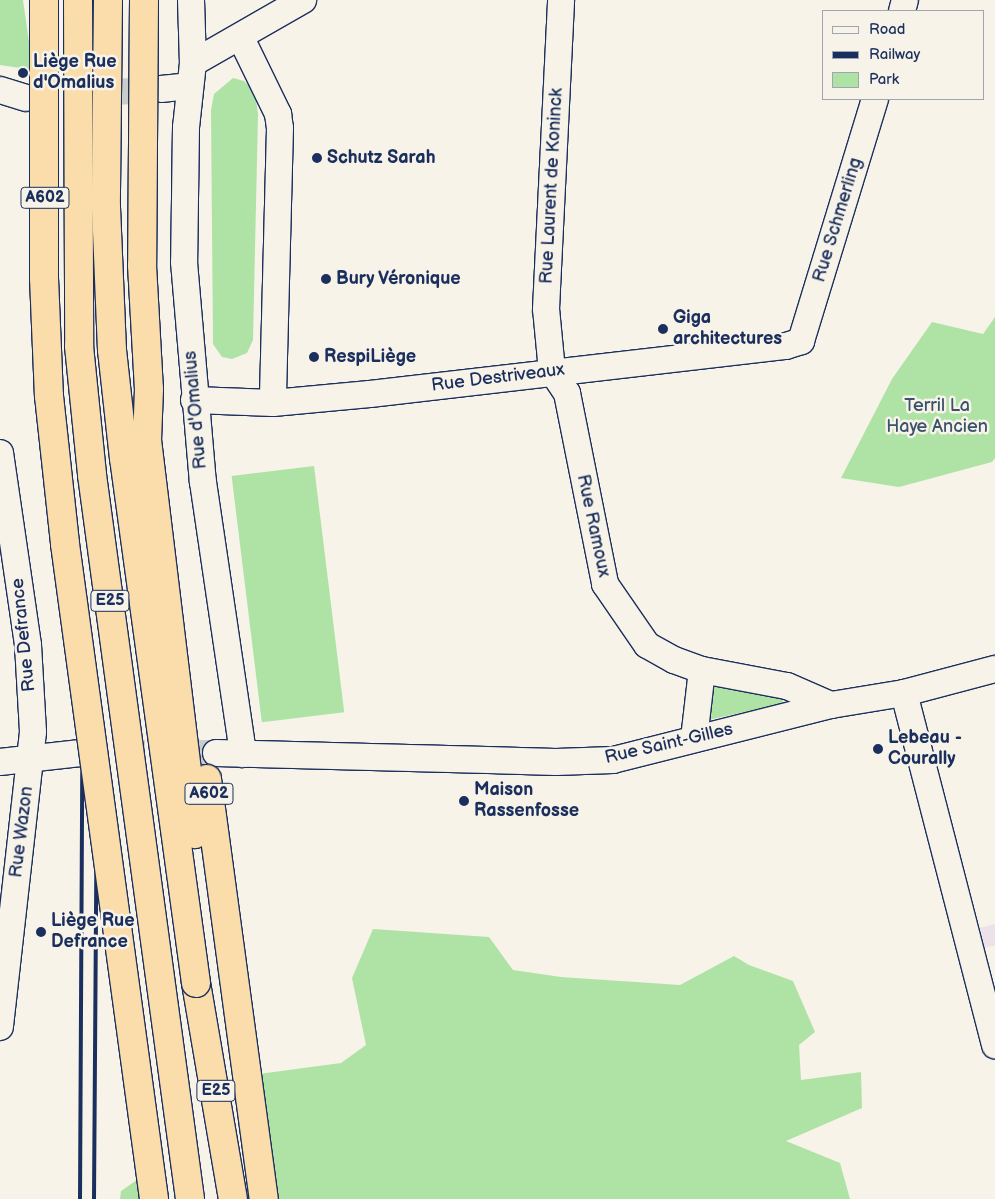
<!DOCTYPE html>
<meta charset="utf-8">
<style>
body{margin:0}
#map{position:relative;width:995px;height:1199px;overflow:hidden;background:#f7f3e8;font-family:"Balsamiq Sans",sans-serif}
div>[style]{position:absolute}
.built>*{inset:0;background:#ece3ea}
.green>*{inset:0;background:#aee3a5;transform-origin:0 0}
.minor-tunnel>*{height:26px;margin-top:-13px;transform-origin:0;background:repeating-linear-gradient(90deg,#cbcccc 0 26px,transparent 0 39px)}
.roads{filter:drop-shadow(1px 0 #1b2f5e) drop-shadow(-1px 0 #1b2f5e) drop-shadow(0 1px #1b2f5e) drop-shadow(0 -1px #1b2f5e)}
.minor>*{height:26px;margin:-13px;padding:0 13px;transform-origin:13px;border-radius:13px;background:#f7f3e8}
.highway>*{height:28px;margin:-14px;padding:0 14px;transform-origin:14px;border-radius:14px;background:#faddab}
.rail>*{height:4px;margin:-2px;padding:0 2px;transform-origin:2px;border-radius:2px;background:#1b2f5e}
.bridges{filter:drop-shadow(1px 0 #1b2f5e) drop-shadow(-1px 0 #1b2f5e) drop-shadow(0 1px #1b2f5e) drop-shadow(0 -1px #1b2f5e)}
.highway-bridge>*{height:28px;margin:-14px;padding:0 14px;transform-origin:14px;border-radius:14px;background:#faddab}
.dots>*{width:14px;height:14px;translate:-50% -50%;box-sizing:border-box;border:2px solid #f7f3e8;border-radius:50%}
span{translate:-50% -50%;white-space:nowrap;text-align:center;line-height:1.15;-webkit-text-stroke:5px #f7f3e8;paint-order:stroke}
.shield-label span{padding:1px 4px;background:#f7f3e8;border:1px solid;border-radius:4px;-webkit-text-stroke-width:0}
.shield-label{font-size:16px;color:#1b2f5e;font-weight:700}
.poi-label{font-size:18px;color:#1b2f5e;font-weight:700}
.left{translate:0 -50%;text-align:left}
.street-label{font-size:18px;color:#1b2f5e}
.park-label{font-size:18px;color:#38536c}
.legend{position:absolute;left:822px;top:10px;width:162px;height:90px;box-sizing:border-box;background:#f7f3e8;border:1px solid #9fa5b1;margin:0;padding:6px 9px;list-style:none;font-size:15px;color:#1b2f5e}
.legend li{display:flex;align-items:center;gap:10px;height:25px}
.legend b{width:25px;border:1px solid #9fa5b1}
</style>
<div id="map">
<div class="built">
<i style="clip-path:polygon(995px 924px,995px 946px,984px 947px,980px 928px)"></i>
</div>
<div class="green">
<i style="clip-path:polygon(0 0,23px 0,33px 70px,0 65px)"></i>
<i style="clip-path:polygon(233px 78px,244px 81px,255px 92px,258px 114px,253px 340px,247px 353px,232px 359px,222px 357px,213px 344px,211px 110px,214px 94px)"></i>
<i style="clip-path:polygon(995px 317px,995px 458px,992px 462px,899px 487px,841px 478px,892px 379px,932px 322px,983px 334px)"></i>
<i style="left:314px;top:466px;width:248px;height:83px;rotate:83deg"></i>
<i style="clip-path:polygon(716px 681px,784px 693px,782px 704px,703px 721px)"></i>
<i style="clip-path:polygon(373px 929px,489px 937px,513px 970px,561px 977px,680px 985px,734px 956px,749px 965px,793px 981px,815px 1032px,799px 1045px,801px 1080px,861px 1072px,862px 1108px,786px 1141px,840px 1163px,850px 1199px,278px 1199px,259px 1074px,341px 1063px,366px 1045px,352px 978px)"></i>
<i style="clip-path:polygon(137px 1180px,140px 1199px,120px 1199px,121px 1191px)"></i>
</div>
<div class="minor-tunnel">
<i style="left:26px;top:98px;width:135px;rotate:-3.8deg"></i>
<i style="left:80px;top:753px;width:136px"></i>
</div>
<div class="roads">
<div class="minor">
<i style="left:191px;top:0;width:63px;rotate:88.2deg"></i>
<i style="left:193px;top:63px;width:64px;rotate:96.2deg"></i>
<i style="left:186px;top:127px;width:135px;rotate:90.8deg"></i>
<i style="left:184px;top:262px;width:221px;rotate:85.1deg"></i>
<i style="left:203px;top:482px;width:275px;rotate:81.6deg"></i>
<i style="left:902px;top:11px;width:11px;rotate:-75deg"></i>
<i style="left:241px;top:38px;width:85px;rotate:64deg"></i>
<i style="left:278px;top:114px;width:14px;rotate:82deg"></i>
<i style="left:280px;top:128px;width:275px;rotate:91.5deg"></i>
<i style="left:193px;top:63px;width:127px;rotate:-29.8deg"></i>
<i style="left:161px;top:89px;width:28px;rotate:-6deg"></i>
<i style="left:0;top:90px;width:27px;rotate:17deg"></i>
<i style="left:552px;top:371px;width:27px;rotate:56deg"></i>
<i style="left:567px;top:393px;width:195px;rotate:78.7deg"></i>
<i style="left:605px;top:584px;width:74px;rotate:55.5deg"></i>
<i style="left:647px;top:645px;width:31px;rotate:29deg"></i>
<i style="left:674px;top:660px;width:30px;rotate:20deg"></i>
<i style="left:702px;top:670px;width:86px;rotate:10.7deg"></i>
<i style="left:787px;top:686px;width:48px;rotate:23.4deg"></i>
<i style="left:552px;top:371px;width:62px;rotate:-95.5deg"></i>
<i style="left:546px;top:309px;width:309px;rotate:-87.2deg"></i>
<i style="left:194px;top:400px;width:79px;rotate:2.2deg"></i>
<i style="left:273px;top:403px;width:97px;rotate:-5.3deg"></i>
<i style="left:370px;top:394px;width:419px;rotate:-6.6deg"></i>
<i style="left:786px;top:346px;width:16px;rotate:-18deg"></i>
<i style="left:801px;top:341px;width:253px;rotate:-73deg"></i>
<i style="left:0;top:453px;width:194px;rotate:81.7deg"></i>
<i style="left:28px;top:645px;width:87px;rotate:86.7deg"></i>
<i style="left:33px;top:732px;width:297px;rotate:96.4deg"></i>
<i style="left:904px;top:693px;width:364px;rotate:75.5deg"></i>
<i style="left:694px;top:739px;width:69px;rotate:-83.4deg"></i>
<i style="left:216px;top:753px;width:340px;rotate:1.5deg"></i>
<i style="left:556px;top:762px;width:57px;rotate:-2deg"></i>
<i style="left:613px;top:760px;width:225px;rotate:-14.2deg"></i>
<i style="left:831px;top:705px;width:74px;rotate:-9.3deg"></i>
<i style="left:904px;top:693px;width:94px;rotate:-14.8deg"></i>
<i style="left:0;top:762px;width:81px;rotate:-6.4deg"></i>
</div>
<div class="highway">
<i style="left:196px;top:983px;width:219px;rotate:80.3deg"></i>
</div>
</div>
<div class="rail">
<i style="left:95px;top:782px;width:48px;rotate:-88.8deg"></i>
<i style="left:80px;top:1199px;width:426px;rotate:-89.7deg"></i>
<i style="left:94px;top:1199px;width:324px;rotate:-89.6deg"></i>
</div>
<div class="bridges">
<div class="highway-bridge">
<i style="left:44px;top:0;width:278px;rotate:90deg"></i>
<i style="left:44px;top:278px;width:118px;rotate:87.6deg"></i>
<i style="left:49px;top:396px;width:149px;rotate:83.8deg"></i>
<i style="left:65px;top:544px;width:661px;rotate:82.26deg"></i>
<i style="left:78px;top:0;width:346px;rotate:89.8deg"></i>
<i style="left:79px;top:346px;width:130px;rotate:84.2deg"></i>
<i style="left:92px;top:475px;width:731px;rotate:82.29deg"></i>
<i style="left:108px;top:0;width:207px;rotate:90.6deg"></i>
<i style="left:106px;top:207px;width:143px;rotate:87.6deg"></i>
<i style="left:112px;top:350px;width:109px;rotate:83.7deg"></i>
<i style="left:124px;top:458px;width:530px;rotate:82.19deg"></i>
<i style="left:144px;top:0;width:265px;rotate:90.4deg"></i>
<i style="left:142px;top:265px;width:124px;rotate:86.8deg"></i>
<i style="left:149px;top:389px;width:51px;rotate:92.2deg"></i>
<i style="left:147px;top:440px;width:397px;rotate:83.1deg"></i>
<i style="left:207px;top:779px;width:424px;rotate:82.3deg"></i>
</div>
</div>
<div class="dots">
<i style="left:23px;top:73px;background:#1b2f5e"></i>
<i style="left:317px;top:158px;background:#1b2f5e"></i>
<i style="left:326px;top:279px;background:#1b2f5e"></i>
<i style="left:663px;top:329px;background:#1b2f5e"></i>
<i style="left:314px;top:357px;background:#1b2f5e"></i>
<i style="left:878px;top:749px;background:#1b2f5e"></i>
<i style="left:464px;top:801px;background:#1b2f5e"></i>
<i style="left:41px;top:932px;background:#1b2f5e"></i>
</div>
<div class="shield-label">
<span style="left:45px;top:198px">A602</span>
<span style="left:110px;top:601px">E25</span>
<span style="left:209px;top:794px">A602</span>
<span style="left:216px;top:1091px">E25</span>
</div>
<div class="poi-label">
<span class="left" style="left:33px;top:73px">Liège Rue<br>d'Omalius</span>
<span class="left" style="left:327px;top:158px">Schutz Sarah</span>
<span class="left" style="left:336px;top:279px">Bury Véronique</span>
<span class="left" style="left:673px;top:329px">Giga<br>architectures</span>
<span class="left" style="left:324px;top:357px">RespiLiège</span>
<span class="left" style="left:888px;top:749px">Lebeau -<br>Courally</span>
<span class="left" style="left:474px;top:801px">Maison<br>Rassenfosse</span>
<span class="left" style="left:51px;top:932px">Liège Rue<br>Defrance</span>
</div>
<div class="street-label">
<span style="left:552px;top:186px;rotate:-87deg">Rue Laurent de Koninck</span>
<span style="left:838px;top:220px;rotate:-73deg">Rue Schmerling</span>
<span style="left:498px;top:378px;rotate:-7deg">Rue Destriveaux</span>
<span style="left:196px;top:410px;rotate:-95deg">Rue d'Omalius</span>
<span style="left:593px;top:526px;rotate:78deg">Rue Ramoux</span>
<span style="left:24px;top:635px;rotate:-96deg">Rue Defrance</span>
<span style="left:669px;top:744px;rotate:-13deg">Rue Saint-Gilles</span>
<span style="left:22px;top:832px;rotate:-83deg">Rue Wazon</span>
</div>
<div class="park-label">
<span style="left:937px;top:417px">Terril La<br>Haye Ancien</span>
</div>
<ul class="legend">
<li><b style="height:6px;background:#f7f3e8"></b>Road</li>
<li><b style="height:6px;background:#1b2f5e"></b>Railway</li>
<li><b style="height:14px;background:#aee3a5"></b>Park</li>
</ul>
</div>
